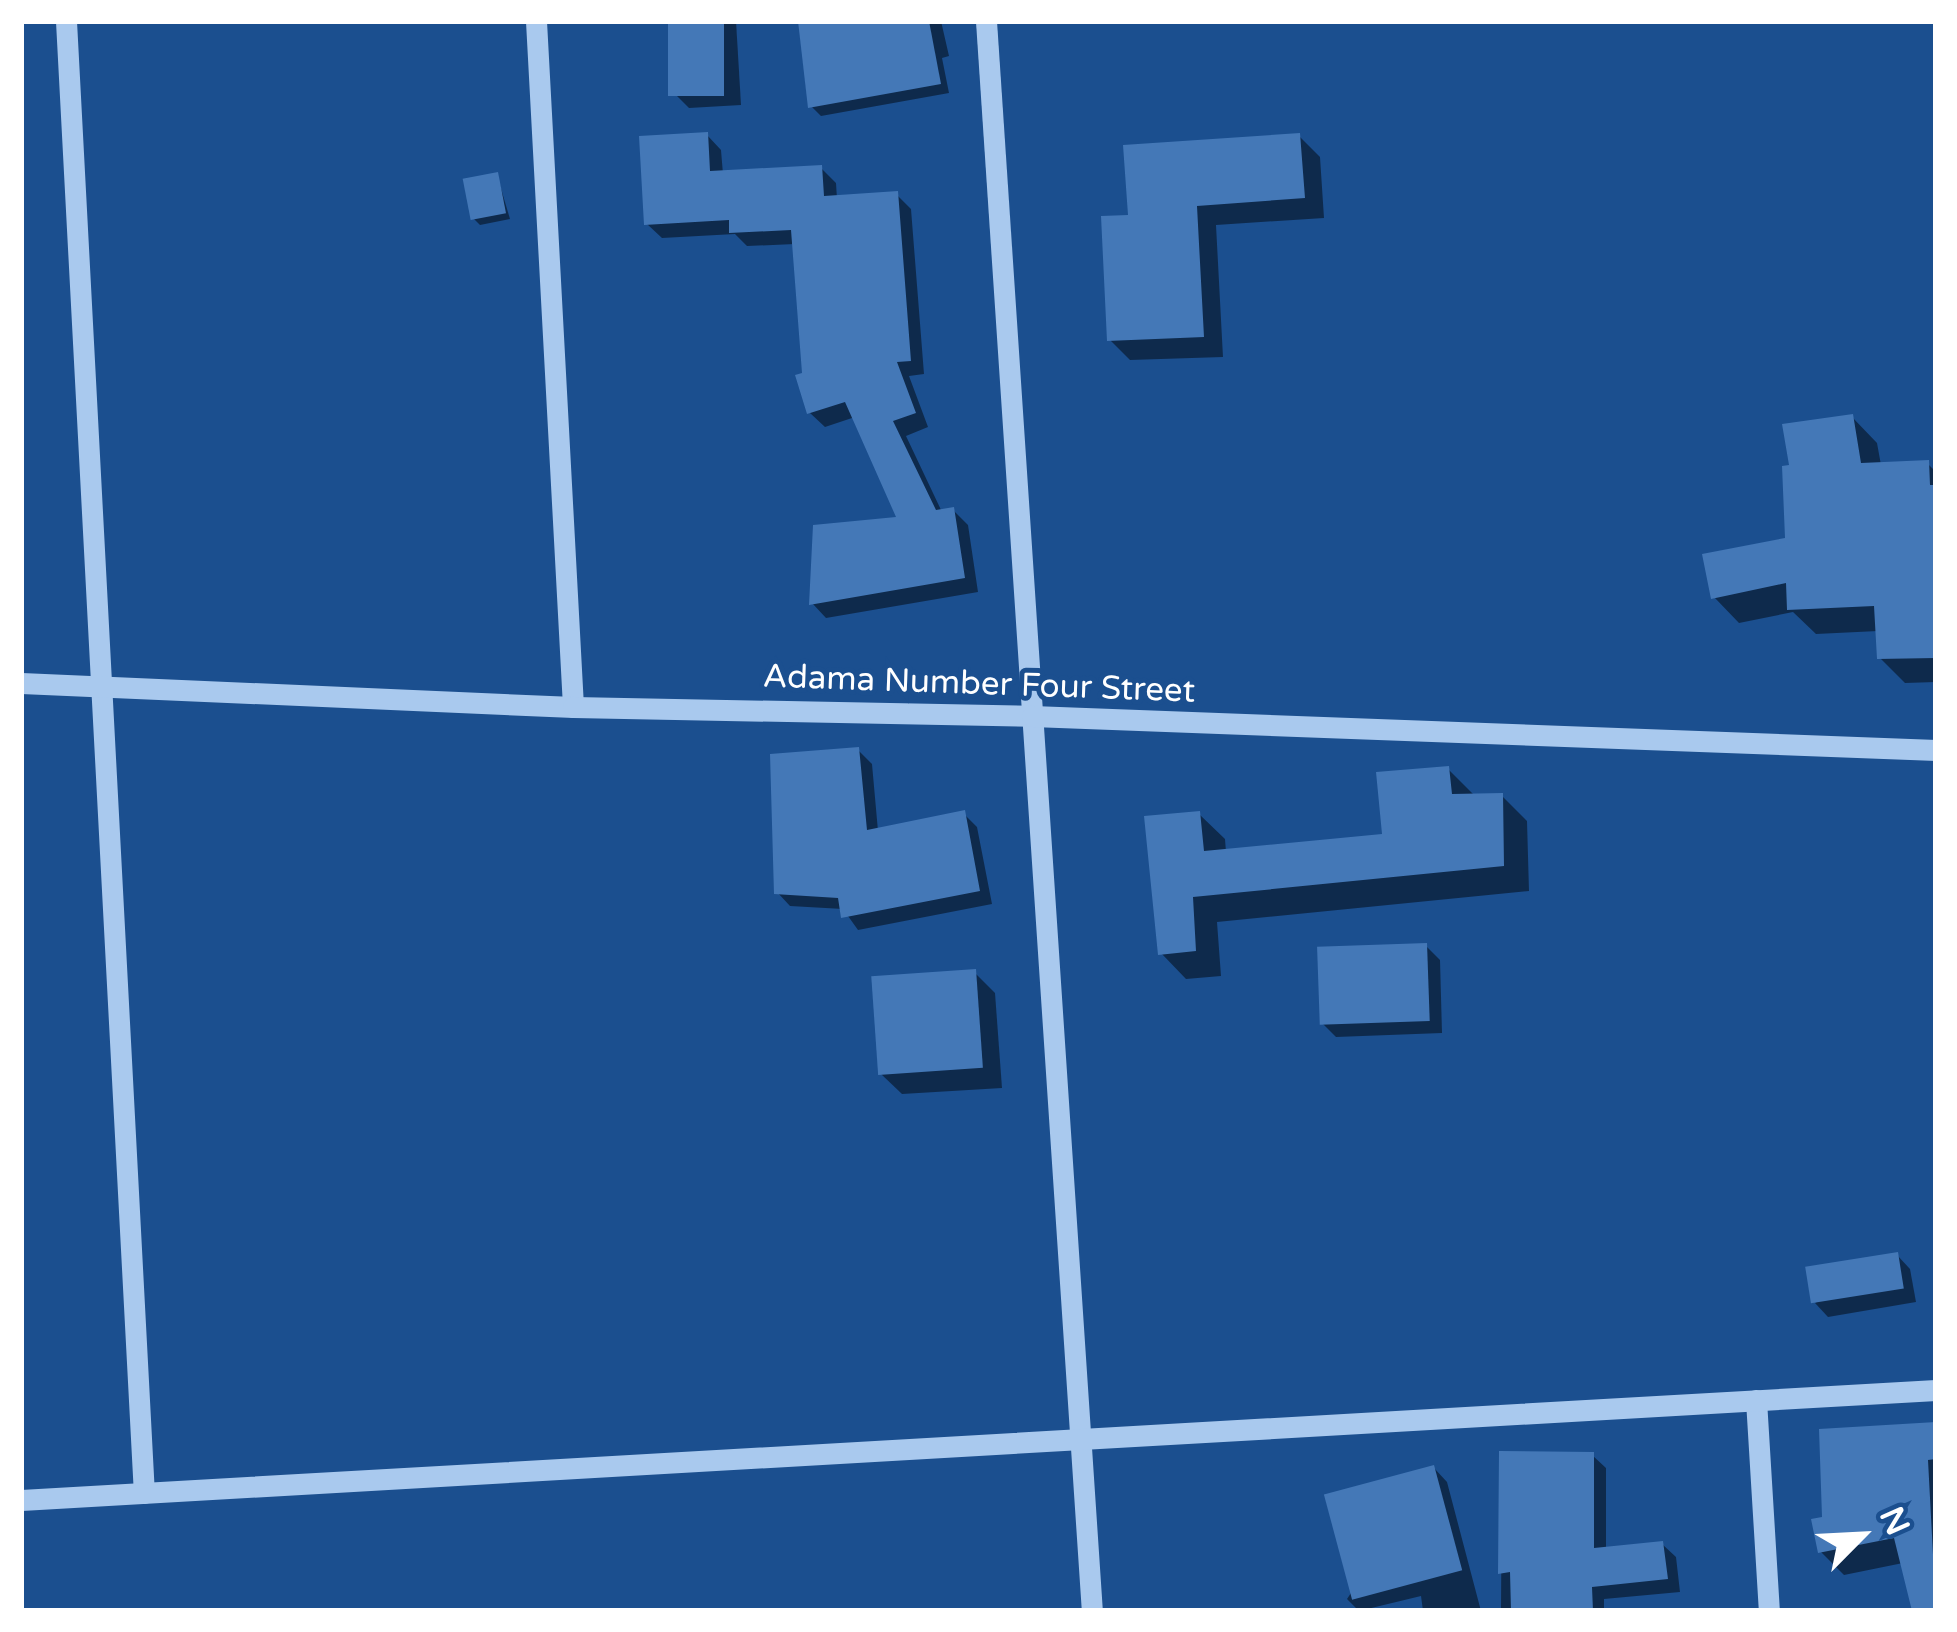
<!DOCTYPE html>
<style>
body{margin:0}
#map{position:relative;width:1957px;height:1632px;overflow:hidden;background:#1b4f8f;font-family:"Varela Round",sans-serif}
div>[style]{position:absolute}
.shadow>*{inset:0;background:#0007}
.building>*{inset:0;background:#4478b7;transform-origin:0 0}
.minor>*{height:21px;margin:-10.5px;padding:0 10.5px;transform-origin:10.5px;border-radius:10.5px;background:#a9c9ee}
span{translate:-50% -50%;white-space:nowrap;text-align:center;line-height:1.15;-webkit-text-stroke:10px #1b4f8f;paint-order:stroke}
.street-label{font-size:33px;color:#fff}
.frame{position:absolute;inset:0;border:24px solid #fff;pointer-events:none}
.north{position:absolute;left:1801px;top:1476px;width:120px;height:120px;-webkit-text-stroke:9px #1b4f8f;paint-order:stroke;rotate:66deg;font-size:33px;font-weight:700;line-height:48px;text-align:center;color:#fff}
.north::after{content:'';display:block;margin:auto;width:42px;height:54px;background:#fff;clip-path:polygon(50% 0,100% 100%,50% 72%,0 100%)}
</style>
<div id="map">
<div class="shadow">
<i style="clip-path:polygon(671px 21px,736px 21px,741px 105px,689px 108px,675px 94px)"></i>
<i style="clip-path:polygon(803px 21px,941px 21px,949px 56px,942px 58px,949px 93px,821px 116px,811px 106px)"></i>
<i style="clip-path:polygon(707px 135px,721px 150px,723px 174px,821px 168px,836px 183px,837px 199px,896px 194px,911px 209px,924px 374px,909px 376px,928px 427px,906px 436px,942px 512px,953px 510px,968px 525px,978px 592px,826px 618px,812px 603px,900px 519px,855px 417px,825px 427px,810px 413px,795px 244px,747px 246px,735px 234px,662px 238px,647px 224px)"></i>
<i style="clip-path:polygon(1299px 136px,1320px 157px,1324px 218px,1216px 225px,1223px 357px,1130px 360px,1110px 340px,1132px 218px)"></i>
<i style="clip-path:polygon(497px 175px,510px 219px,480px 225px,474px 219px)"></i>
<i style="clip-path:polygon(1852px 417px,1877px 443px,1881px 465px,1927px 463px,1936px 472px,1936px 682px,1905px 683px,1880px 658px,1878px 631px,1816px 634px,1793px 612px,1739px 623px,1714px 597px,1788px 540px)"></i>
<i style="clip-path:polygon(858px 750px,872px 764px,878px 831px,964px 814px,977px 827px,992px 904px,858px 930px,843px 909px,790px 906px,777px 892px)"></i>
<i style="clip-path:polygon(1448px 769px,1475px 796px,1502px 796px,1527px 821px,1529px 891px,1217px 922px,1221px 976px,1186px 979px,1161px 953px,1199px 814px,1225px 839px,1226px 852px,1385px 836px)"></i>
<i style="clip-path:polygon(1426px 946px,1440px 960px,1442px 1033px,1336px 1037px,1322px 1023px)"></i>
<i style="clip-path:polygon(974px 972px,995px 993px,1002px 1088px,902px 1094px,881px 1074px)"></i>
<i style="clip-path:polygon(1897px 1255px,1910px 1269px,1916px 1302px,1828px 1317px,1815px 1303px)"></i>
<i style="clip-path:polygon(1936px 1425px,1936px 1598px,1930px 1599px,1903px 1563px,1844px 1575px,1821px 1552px,1825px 1519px)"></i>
<i style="clip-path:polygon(1502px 1454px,1592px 1455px,1606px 1468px,1606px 1550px,1662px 1544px,1676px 1557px,1680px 1592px,1604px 1599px,1604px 1611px,1501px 1611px)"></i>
<i style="clip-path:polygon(1434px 1468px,1447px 1482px,1481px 1611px,1423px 1611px,1421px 1596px,1359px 1611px,1347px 1599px)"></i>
</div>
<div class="building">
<i style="left:668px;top:21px;width:56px;height:75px"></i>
<i style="clip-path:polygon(798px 21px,929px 21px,941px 84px,808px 108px)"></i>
<i style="clip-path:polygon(708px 132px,710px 171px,822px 165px,824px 196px,898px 191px,911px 361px,897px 362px,916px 413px,893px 421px,936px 510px,954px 507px,965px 578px,809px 605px,813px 525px,896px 517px,845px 402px,807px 414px,795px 375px,802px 373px,791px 230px,729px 233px,729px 220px,644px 225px,639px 136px)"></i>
<i style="clip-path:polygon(1300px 133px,1305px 198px,1197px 206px,1204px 337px,1107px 341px,1101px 216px,1128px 215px,1123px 145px)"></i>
<i style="left:498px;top:172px;width:42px;height:36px;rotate:79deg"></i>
<i style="clip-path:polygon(1853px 414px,1861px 463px,1929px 460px,1930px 485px,1936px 485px,1936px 658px,1877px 659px,1874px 606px,1787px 610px,1786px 583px,1711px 599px,1702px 554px,1785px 538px,1782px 466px,1789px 465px,1782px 424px)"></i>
<i style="clip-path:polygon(859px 747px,867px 830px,965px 810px,980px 891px,841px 918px,838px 898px,774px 894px,770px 754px)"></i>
<i style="clip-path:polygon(1449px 766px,1452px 794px,1503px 793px,1504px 866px,1193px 897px,1196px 951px,1158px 955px,1144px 816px,1200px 811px,1204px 851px,1382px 834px,1376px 772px)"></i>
<i style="left:1427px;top:943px;width:78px;height:110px;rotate:88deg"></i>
<i style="left:976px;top:969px;width:99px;height:105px;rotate:86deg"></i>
<i style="left:1898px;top:1252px;width:37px;height:94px;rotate:81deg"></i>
<i style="clip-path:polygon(1936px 1422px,1936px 1459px,1928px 1460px,1936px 1611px,1912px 1611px,1894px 1538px,1818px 1553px,1811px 1519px,1822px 1517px,1819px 1429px)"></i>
<i style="clip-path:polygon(1499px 1451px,1594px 1452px,1594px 1548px,1663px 1541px,1668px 1579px,1592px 1587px,1593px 1611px,1511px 1611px,1510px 1572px,1498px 1574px)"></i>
<i style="left:1434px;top:1465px;width:109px;height:114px;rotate:75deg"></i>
</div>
<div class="minor">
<i style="left:66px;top:21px;width:1474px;rotate:86.97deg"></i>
<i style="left:536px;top:21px;width:687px;rotate:86.91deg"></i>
<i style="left:986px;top:21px;width:1594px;rotate:86.19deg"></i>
<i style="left:21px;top:683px;width:553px;rotate:2.49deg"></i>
<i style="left:573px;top:707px;width:459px;rotate:1.1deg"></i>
<i style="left:1032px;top:716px;width:905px;rotate:2.15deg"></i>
<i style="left:1756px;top:1400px;width:211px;rotate:86.5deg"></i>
<i style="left:21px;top:1500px;width:1918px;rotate:-3.29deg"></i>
</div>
<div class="street-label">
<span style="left:979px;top:684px;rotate:2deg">Adama Number Four Street</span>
</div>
<div class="frame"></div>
<div class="north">N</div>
</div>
